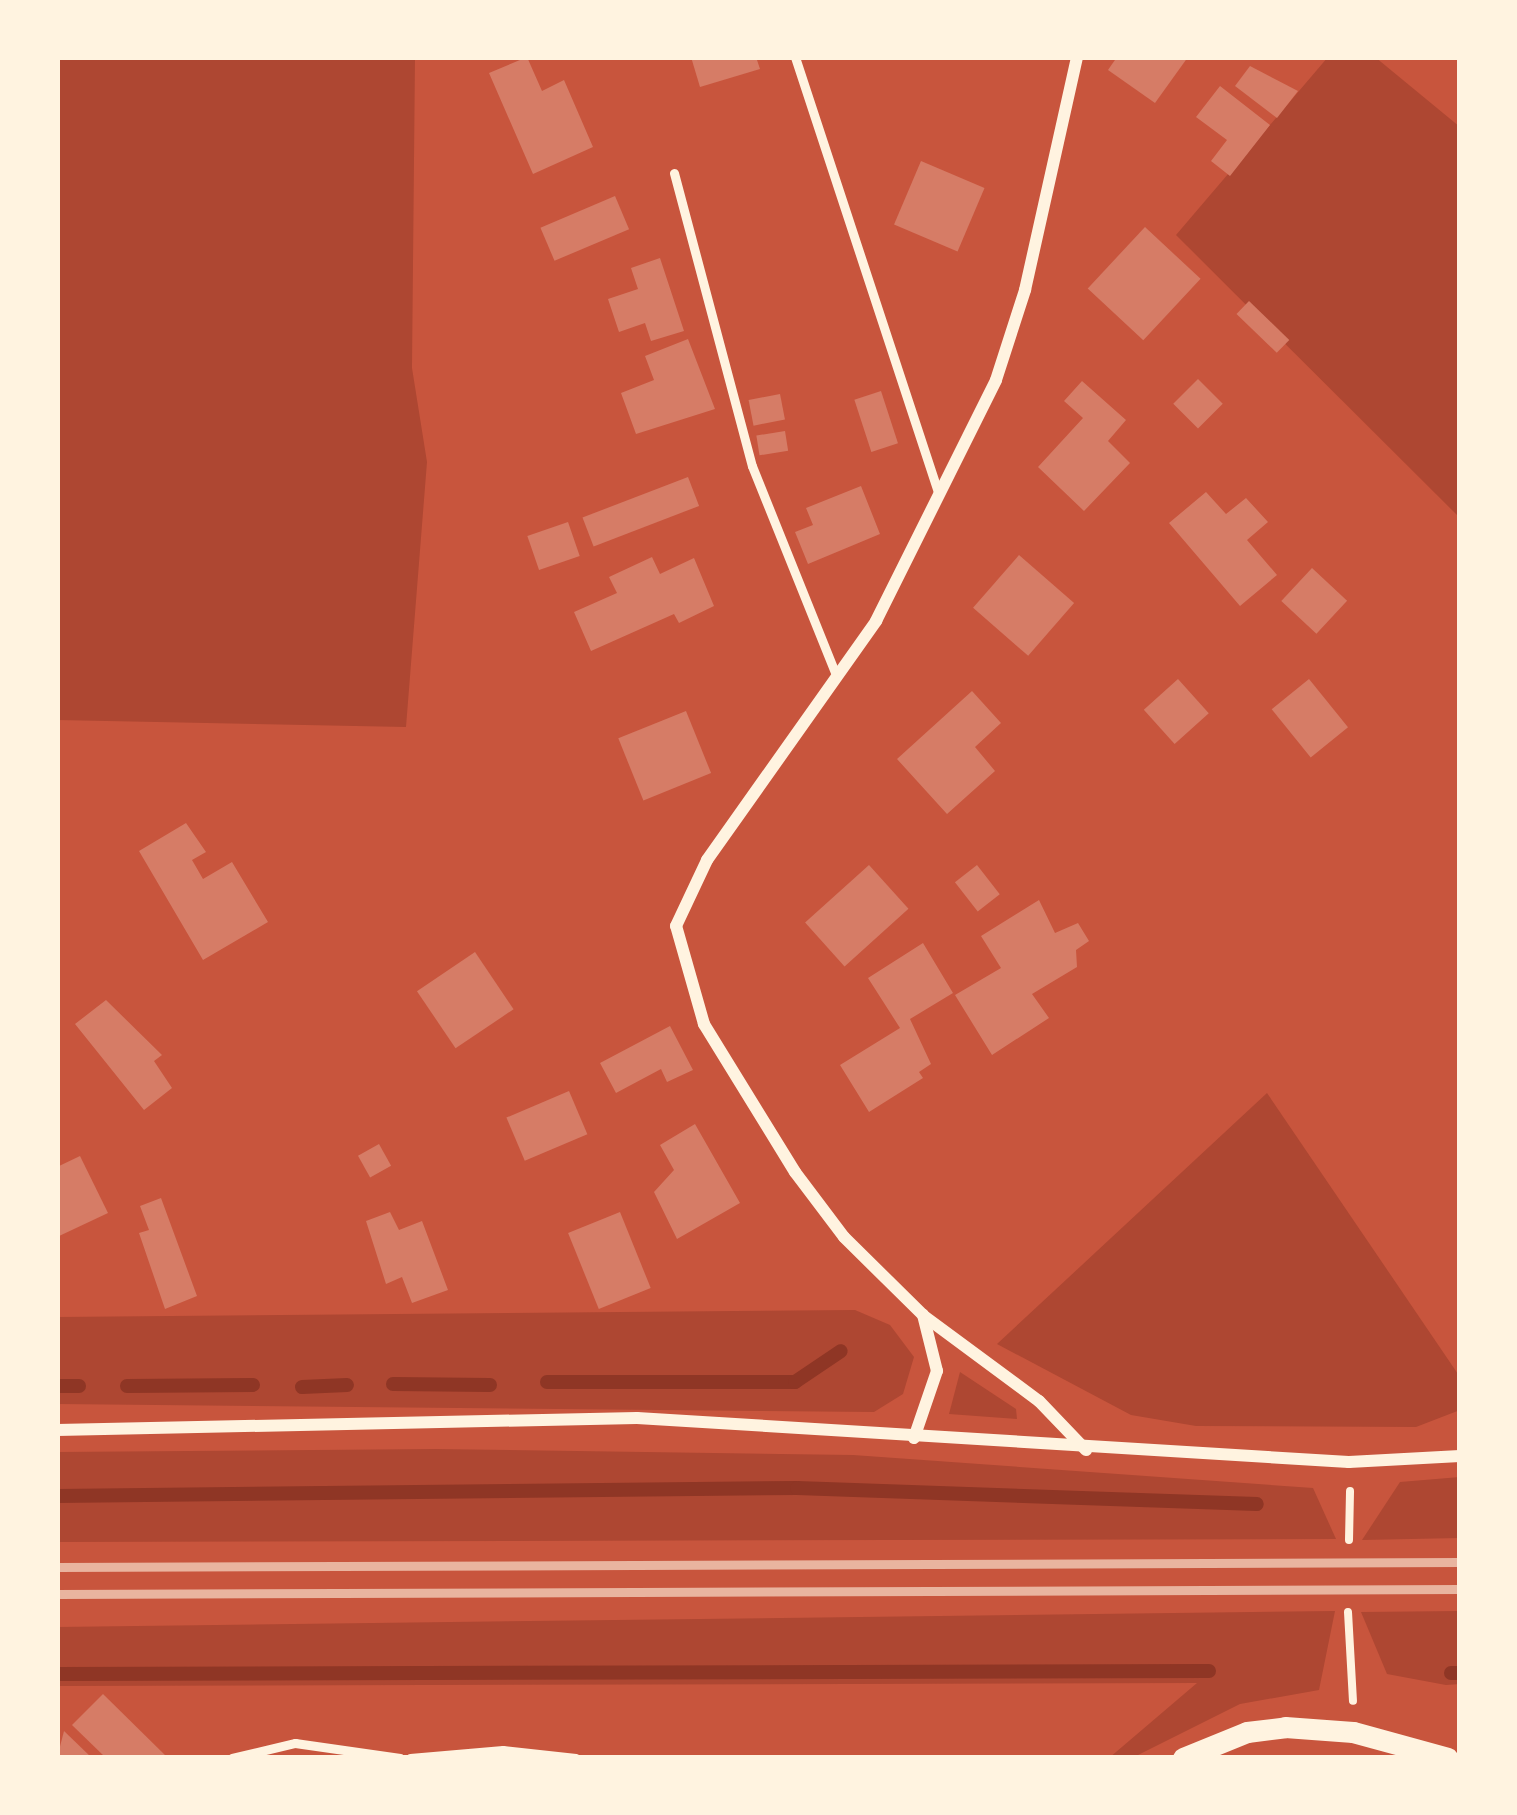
<!DOCTYPE html>
<style>
body{margin:0}
#map{position:relative;width:1517px;height:1815px;overflow:hidden;background:#c8553d;font-family:Bitter,serif}
div>[style]{position:absolute}
.green>*{inset:0;background:#ae4732}
.stream>*{height:14px;margin:-7px;padding:0 7px;transform-origin:7px;border-radius:7px;background:#8f3625}
.building>*{inset:0;background:#d67c66;transform-origin:0 0}
.path>*{height:8px;margin:-4px;padding:0 4px;transform-origin:4px;border-radius:4px;background:#fff3e0}
.service>*{height:9px;margin:-4.5px;padding:0 4.5px;transform-origin:4.5px;border-radius:4.5px;background:#fff3e0}
.minor>*{height:12px;margin:-6px;padding:0 6px;transform-origin:6px;border-radius:6px;background:#fff3e0}
.tertiary>*{height:21px;margin:-10.5px;padding:0 10.5px;transform-origin:10.5px;border-radius:10.5px;background:#fff3e0}
.rail>*{height:9px;margin:-4.5px;padding:0 4.5px;transform-origin:4.5px;border-radius:4.5px;background:#e9b49f}
span{translate:-50% -50%;white-space:nowrap;text-align:center;line-height:1.15;-webkit-text-stroke:12px #fff3e0;paint-order:stroke}
.frame{position:absolute;inset:0;border:60px solid #fff3e0;pointer-events:none}
</style>
<div id="map">
<div class="green">
<i style="clip-path:polygon(57px 57px,415px 57px,412px 368px,427px 462px,406px 727px,57px 720px)"></i>
<i style="clip-path:polygon(1328px 57px,1375px 57px,1460px 127px,1460px 518px,1176px 235px)"></i>
<i style="clip-path:polygon(1267px 1093px,1460px 1377px,1460px 1410px,1416px 1427px,1196px 1426px,1131px 1415px,997px 1344px)"></i>
<i style="clip-path:polygon(855px 1310px,890px 1325px,914px 1357px,903px 1394px,874px 1412px,57px 1404px,57px 1317px)"></i>
<i style="clip-path:polygon(960px 1372px,1016px 1409px,1017px 1419px,949px 1414px)"></i>
<i style="clip-path:polygon(435px 1449px,853px 1455px,1313px 1488px,1336px 1539px,57px 1542px,57px 1452px)"></i>
<i style="clip-path:polygon(1460px 1477px,1460px 1538px,1362px 1540px,1400px 1482px)"></i>
<i style="clip-path:polygon(1335px 1611px,1319px 1690px,1240px 1704px,1132px 1758px,1109px 1758px,1197px 1683px,57px 1686px,57px 1627px)"></i>
<i style="clip-path:polygon(1460px 1611px,1460px 1684px,1446px 1685px,1387px 1674px,1361px 1612px)"></i>
</div>
<div class="stream">
<i style="left:547px;top:1382px;width:248px"></i>
<i style="left:795px;top:1382px;width:55px;rotate:-34deg"></i>
<i style="left:393px;top:1384px;width:97px;rotate:0.6deg"></i>
<i style="left:57px;top:1386px;width:22px"></i>
<i style="left:127px;top:1386px;width:126px;rotate:-0.5deg"></i>
<i style="left:302px;top:1387px;width:45px;rotate:-2.5deg"></i>
<i style="left:57px;top:1496px;width:740px;rotate:-0.62deg"></i>
<i style="left:797px;top:1488px;width:460px;rotate:2deg"></i>
<i style="left:1451px;top:1673px;width:9px"></i>
<i style="left:57px;top:1674px;width:1152px;rotate:-0.15deg"></i>
</div>
<div class="building">
<i style="clip-path:polygon(527px 57px,542px 91px,564px 80px,593px 147px,533px 174px,489px 73px)"></i>
<i style="clip-path:polygon(691px 57px,756px 57px,760px 69px,700px 87px)"></i>
<i style="clip-path:polygon(1117px 57px,1188px 57px,1155px 103px,1108px 70px)"></i>
<i style="clip-path:polygon(1250px 66px,1298px 91px,1277px 118px,1235px 86px)"></i>
<i style="clip-path:polygon(1220px 86px,1270px 125px,1230px 176px,1211px 161px,1227px 140px,1196px 117px)"></i>
<i style="left:921px;top:161px;width:69px;height:69px;rotate:23deg"></i>
<i style="left:615px;top:196px;width:36px;height:81px;rotate:67deg"></i>
<i style="left:1145px;top:227px;width:76px;height:84px;rotate:43deg"></i>
<i style="clip-path:polygon(660px 258px,684px 331px,651px 341px,645px 323px,619px 332px,608px 299px,638px 289px,631px 268px)"></i>
<i style="left:1249px;top:301px;width:56px;height:18px;rotate:44deg"></i>
<i style="clip-path:polygon(688px 339px,715px 409px,636px 434px,621px 393px,654px 380px,645px 356px)"></i>
<i style="left:1198px;top:379px;width:35px;height:35px;rotate:45deg"></i>
<i style="clip-path:polygon(1082px 381px,1126px 420px,1108px 441px,1130px 463px,1084px 511px,1038px 467px,1083px 418px,1064px 401px)"></i>
<i style="left:881px;top:391px;width:55px;height:28px;rotate:72deg"></i>
<i style="left:780px;top:394px;width:26px;height:32px;rotate:79deg"></i>
<i style="left:785px;top:431px;width:20px;height:29px;rotate:81deg"></i>
<i style="left:688px;top:477px;width:31px;height:113px;rotate:69deg"></i>
<i style="clip-path:polygon(861px 486px,880px 534px,808px 564px,795px 532px,813px 525px,806px 508px)"></i>
<i style="clip-path:polygon(1206px 492px,1226px 514px,1246px 498px,1268px 522px,1247px 540px,1277px 575px,1240px 606px,1169px 523px)"></i>
<i style="left:568px;top:522px;width:36px;height:43px;rotate:71deg"></i>
<i style="left:1019px;top:555px;width:73px;height:70px;rotate:41deg"></i>
<i style="clip-path:polygon(652px 557px,660px 574px,694px 558px,714px 606px,679px 623px,674px 614px,591px 651px,574px 612px,617px 593px,609px 577px)"></i>
<i style="left:1312px;top:568px;width:48px;height:45px;rotate:43deg"></i>
<i style="left:1178px;top:679px;width:46px;height:46px;rotate:48deg"></i>
<i style="left:1309px;top:679px;width:62px;height:48px;rotate:51deg"></i>
<i style="clip-path:polygon(972px 691px,1001px 723px,975px 747px,995px 771px,947px 814px,897px 759px)"></i>
<i style="left:686px;top:711px;width:67px;height:73px;rotate:68deg"></i>
<i style="clip-path:polygon(186px 823px,206px 852px,192px 860px,203px 879px,232px 862px,268px 922px,203px 960px,139px 851px)"></i>
<i style="left:869px;top:865px;width:59px;height:86px;rotate:48deg"></i>
<i style="left:977px;top:865px;width:37px;height:28px;rotate:52deg"></i>
<i style="clip-path:polygon(1039px 900px,1055px 933px,1078px 923px,1089px 941px,1076px 950px,1077px 967px,1032px 994px,1049px 1018px,992px 1055px,955px 995px,1001px 968px,981px 936px)"></i>
<i style="clip-path:polygon(923px 943px,953px 993px,910px 1019px,931px 1064px,919px 1072px,923px 1078px,869px 1112px,840px 1065px,900px 1028px,868px 978px)"></i>
<i style="left:475px;top:952px;width:69px;height:70px;rotate:56deg"></i>
<i style="clip-path:polygon(106px 1000px,162px 1055px,154px 1061px,172px 1088px,144px 1110px,75px 1024px)"></i>
<i style="clip-path:polygon(670px 1026px,693px 1070px,667px 1082px,661px 1069px,616px 1093px,600px 1063px)"></i>
<i style="left:569px;top:1091px;width:47px;height:68px;rotate:67deg"></i>
<i style="clip-path:polygon(695px 1124px,740px 1203px,677px 1239px,654px 1192px,674px 1170px,660px 1145px)"></i>
<i style="left:379px;top:1144px;width:25px;height:24px;rotate:61deg"></i>
<i style="clip-path:polygon(80px 1156px,108px 1213px,57px 1237px,57px 1167px)"></i>
<i style="clip-path:polygon(161px 1198px,197px 1296px,165px 1309px,139px 1233px,149px 1230px,140px 1206px)"></i>
<i style="clip-path:polygon(390px 1212px,399px 1230px,422px 1221px,448px 1290px,412px 1303px,402px 1277px,386px 1284px,366px 1221px)"></i>
<i style="left:620px;top:1212px;width:82px;height:56px;rotate:68deg"></i>
<i style="clip-path:polygon(103px 1694px,168px 1758px,106px 1758px,72px 1725px)"></i>
<i style="clip-path:polygon(64px 1731px,92px 1758px,57px 1758px)"></i>
</div>
<div class="path">
<i style="left:1349px;top:1540px;width:49px;rotate:-88.8deg"></i>
<i style="left:1348px;top:1612px;width:89px;rotate:86.8deg"></i>
</div>
<div class="service">
<i style="left:795px;top:57px;width:460px;rotate:71.8deg"></i>
<i style="left:674px;top:173px;width:303px;rotate:75.1deg"></i>
<i style="left:752px;top:466px;width:227px;rotate:68.1deg"></i>
<i style="left:232px;top:1758px;width:65px;rotate:-13.4deg"></i>
<i style="left:295px;top:1743px;width:106px;rotate:8.1deg"></i>
<i style="left:410px;top:1758px;width:93px;rotate:-4.9deg"></i>
<i style="left:503px;top:1750px;width:73px;rotate:6.3deg"></i>
</div>
<div class="minor">
<i style="left:924px;top:1316px;width:143px;rotate:36.5deg"></i>
<i style="left:1039px;top:1401px;width:68px;rotate:46.2deg"></i>
<i style="left:57px;top:1430px;width:580px;rotate:-1.19deg"></i>
<i style="left:637px;top:1418px;width:713px;rotate:3.54deg"></i>
<i style="left:1349px;top:1462px;width:111px;rotate:-3.1deg"></i>
<i style="left:914px;top:1438px;width:71px;rotate:-71.1deg"></i>
<i style="left:937px;top:1371px;width:58px;rotate:-104deg"></i>
<i style="left:923px;top:1315px;width:111px;rotate:-135.4deg"></i>
<i style="left:844px;top:1237px;width:81px;rotate:-127deg"></i>
<i style="left:795px;top:1172px;width:174px;rotate:-121.6deg"></i>
<i style="left:704px;top:1024px;width:102px;rotate:-105.9deg"></i>
<i style="left:676px;top:926px;width:73px;rotate:-64.8deg"></i>
<i style="left:707px;top:860px;width:293px;rotate:-54.7deg"></i>
<i style="left:876px;top:621px;width:269px;rotate:-63.5deg"></i>
<i style="left:996px;top:380px;width:95px;rotate:-72.1deg"></i>
<i style="left:1025px;top:290px;width:239px;rotate:-77.4deg"></i>
</div>
<div class="tertiary">
<i style="left:1183px;top:1758px;width:69px;rotate:-22.1deg"></i>
<i style="left:1247px;top:1732px;width:38px;rotate:-7deg"></i>
<i style="left:1285px;top:1727px;width:68px;rotate:4.2deg"></i>
<i style="left:1353px;top:1732px;width:98px;rotate:15.3deg"></i>
</div>
<div class="rail">
<i style="left:57px;top:1567px;width:1403px;rotate:-0.2deg"></i>
<i style="left:57px;top:1594px;width:1403px;rotate:-0.2deg"></i>
</div>
<div class="frame"></div>
</div>
